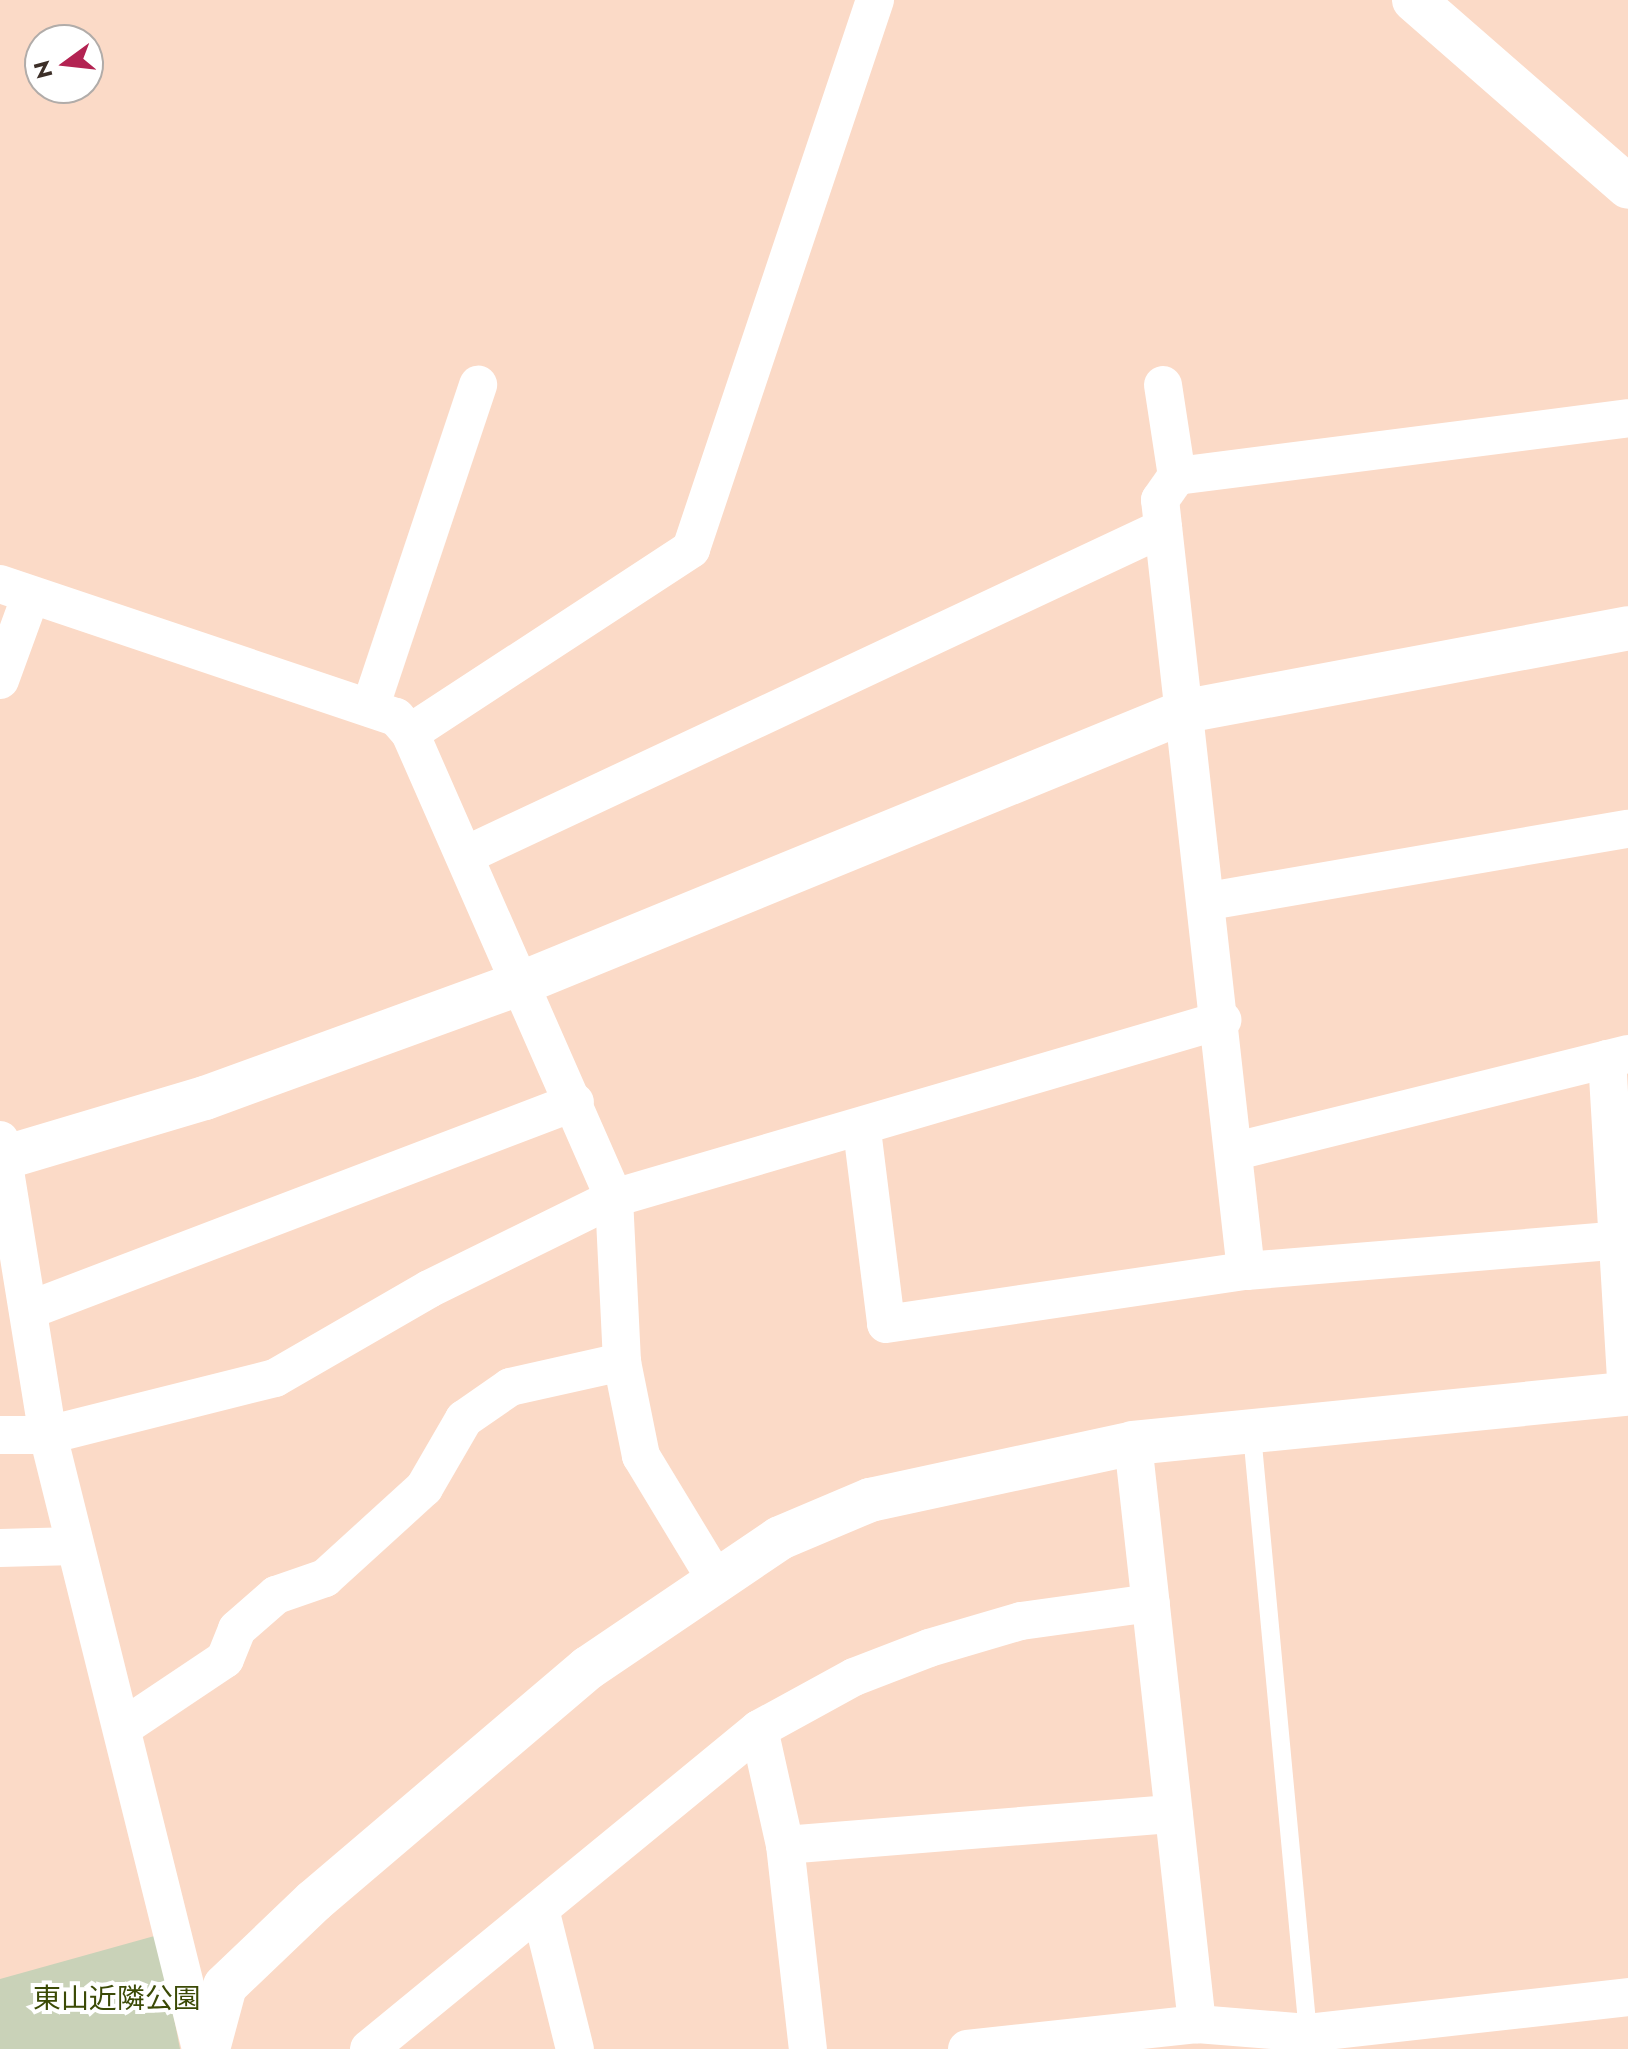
<!DOCTYPE html>
<html>
<head>
<meta charset="utf-8">
<style>
	body { margin:0 }
	#map { position:relative; width:1628px; height:2049px; overflow:hidden; background:#fbdac7; font-family:Jost,"Noto Sans JP",sans-serif }
	div>[style] { position:absolute }
	[style*='--x'] { left:calc(var(--x)*1px); top:calc(var(--y)*1px); width:calc(var(--w)*1px); rotate:calc(var(--a)*1deg) }
	.green>* { inset:0; background:#c9d2b8 }
	.service>* { height:18px; margin:-9px; padding:0 9px; transform-origin:9px; border-radius:9px; background:#fff }
	.minor>* { height:38px; margin:-19px; padding:0 19px; transform-origin:19px; border-radius:19px; background:#fff }
	.tertiary>* { height:44px; margin:-22px; padding:0 22px; transform-origin:22px; border-radius:22px; background:#fff }
	span { translate:-50% -50%; white-space:nowrap; text-align:center; line-height:1.15; -webkit-text-stroke:8px #fff; paint-order:stroke }
	.park-label { font-size:28px; color:#3b4a06 }
	.north { position:absolute; left:24px; top:24px; width:80px; height:80px; box-sizing:border-box; background:#fff; border:2px solid #b1aca9; border-radius:50%; rotate:255deg; font-size:22px; font-weight:700; line-height:32px; text-align:center; color:#3c2f28 }
	.north::after { content:''; display:block; margin:auto; width:28px; height:36px; background:#b32352; clip-path:polygon(50% 0,100% 100%,50% 72%,0 100%) }
</style>
</head>
<body>
<div id="map">
	<div class="green">
		<i style="clip-path:polygon(158px 1935px,180px 2049px,0 2049px,0 1979px)"></i>
	</div>
	<div class="service">
		<i style="--x:1252;--y:1434;--w:602;--a:84.66"></i>
	</div>
	<div class="minor">
		<i style="--x:1163;--y:385;--w:92;--a:81.3"></i>
		<i style="--x:0;--y:584;--w:418;--a:18.6"></i>
		<i style="--x:396;--y:717;--w:21;--a:49"></i>
		<i style="--x:410;--y:733;--w:508;--a:66.31"></i>
		<i style="--x:614;--y:1198;--w:164;--a:87.2"></i>
		<i style="--x:622;--y:1362;--w:96;--a:78.6"></i>
		<i style="--x:641;--y:1456;--w:143;--a:58.8"></i>
		<i style="--x:0;--y:680;--w:90;--a:-70"></i>
		<i style="--x:370;--y:708;--w:341;--a:-71.5"></i>
		<i style="--x:410;--y:733;--w:336;--a:-33.2"></i>
		<i style="--x:691;--y:549;--w:579;--a:-71.47"></i>
		<i style="--x:466;--y:855;--w:770;--a:-25.13"></i>
		<i style="--x:1209;--y:901;--w:425;--a:-9.8"></i>
		<i style="--x:1607;--y:1059;--w:336;--a:86.6"></i>
		<i style="--x:862;--y:1130;--w:195;--a:82.9"></i>
		<i style="--x:886;--y:1324;--w:364;--a:-8.4"></i>
		<i style="--x:1246;--y:1271;--w:375;--a:-4.7"></i>
		<i style="--x:0;--y:1140;--w:299;--a:80.8"></i>
		<i style="--x:48;--y:1435;--w:633;--a:76.01"></i>
		<i style="--x:1236;--y:1151;--w:404;--a:-13.9"></i>
		<i style="--x:1246;--y:1271;--w:776;--a:-96.36"></i>
		<i style="--x:1160;--y:500;--w:29;--a:-55"></i>
		<i style="--x:1177;--y:476;--w:455;--a:-7.3"></i>
		<i style="--x:32;--y:1309;--w:581;--a:-20.87"></i>
		<i style="--x:0;--y:1435;--w:48;--a:0"></i>
		<i style="--x:48;--y:1435;--w:234;--a:-14.1"></i>
		<i style="--x:275;--y:1378;--w:178;--a:-30"></i>
		<i style="--x:429;--y:1289;--w:206;--a:-26.2"></i>
		<i style="--x:614;--y:1198;--w:634;--a:-16.32"></i>
		<i style="--x:1133;--y:1443;--w:585;--a:83.71"></i>
		<i style="--x:0;--y:1548;--w:75;--a:-1.5"></i>
		<i style="--x:125;--y:1726;--w:120;--a:-33.8"></i>
		<i style="--x:225;--y:1659;--w:32;--a:-68"></i>
		<i style="--x:237;--y:1629;--w:52;--a:-41.1"></i>
		<i style="--x:276;--y:1595;--w:52;--a:-19.1"></i>
		<i style="--x:325;--y:1578;--w:134;--a:-42.3"></i>
		<i style="--x:424;--y:1488;--w:80;--a:-59.9"></i>
		<i style="--x:464;--y:1419;--w:56;--a:-34.8"></i>
		<i style="--x:510;--y:1387;--w:115;--a:-12.6"></i>
		<i style="--x:759;--y:1729;--w:119;--a:77.4"></i>
		<i style="--x:785;--y:1845;--w:205;--a:83.6"></i>
		<i style="--x:785;--y:1845;--w:390;--a:-4.6"></i>
		<i style="--x:540;--y:1909;--w:144;--a:76"></i>
		<i style="--x:369;--y:2049;--w:504;--a:-39.37"></i>
		<i style="--x:759;--y:1729;--w:108;--a:-28.7"></i>
		<i style="--x:854;--y:1677;--w:80;--a:-21.1"></i>
		<i style="--x:929;--y:1648;--w:96;--a:-16.4"></i>
		<i style="--x:1021;--y:1621;--w:131;--a:-7.9"></i>
		<i style="--x:967;--y:2049;--w:231;--a:-6.2"></i>
		<i style="--x:1197;--y:2024;--w:111;--a:4.6"></i>
		<i style="--x:1308;--y:2033;--w:322;--a:-6.4"></i>
	</div>
	<div class="tertiary">
		<i style="--x:1414;--y:0;--w:284;--a:41.1"></i>
		<i style="--x:0;--y:1159;--w:214;--a:-16.6"></i>
		<i style="--x:205;--y:1098;--w:339;--a:-20"></i>
		<i style="--x:524;--y:982;--w:715;--a:-22.26"></i>
		<i style="--x:1186;--y:711;--w:450;--a:-10.6"></i>
		<i style="--x:208;--y:2049;--w:65;--a:-74.9"></i>
		<i style="--x:225;--y:1986;--w:123;--a:-43.7"></i>
		<i style="--x:314;--y:1901;--w:360;--a:-40.4"></i>
		<i style="--x:588;--y:1668;--w:232;--a:-34.1"></i>
		<i style="--x:780;--y:1538;--w:98;--a:-22.9"></i>
		<i style="--x:870;--y:1500;--w:269;--a:-12.2"></i>
		<i style="--x:1133;--y:1443;--w:497;--a:-5.7"></i>
	</div>
	<div class="park-label">
		<span style="left:117px;top:1999px">東山近隣公園</span>
	</div>
	<div class="north">N</div>
</div>
</body>
</html>
